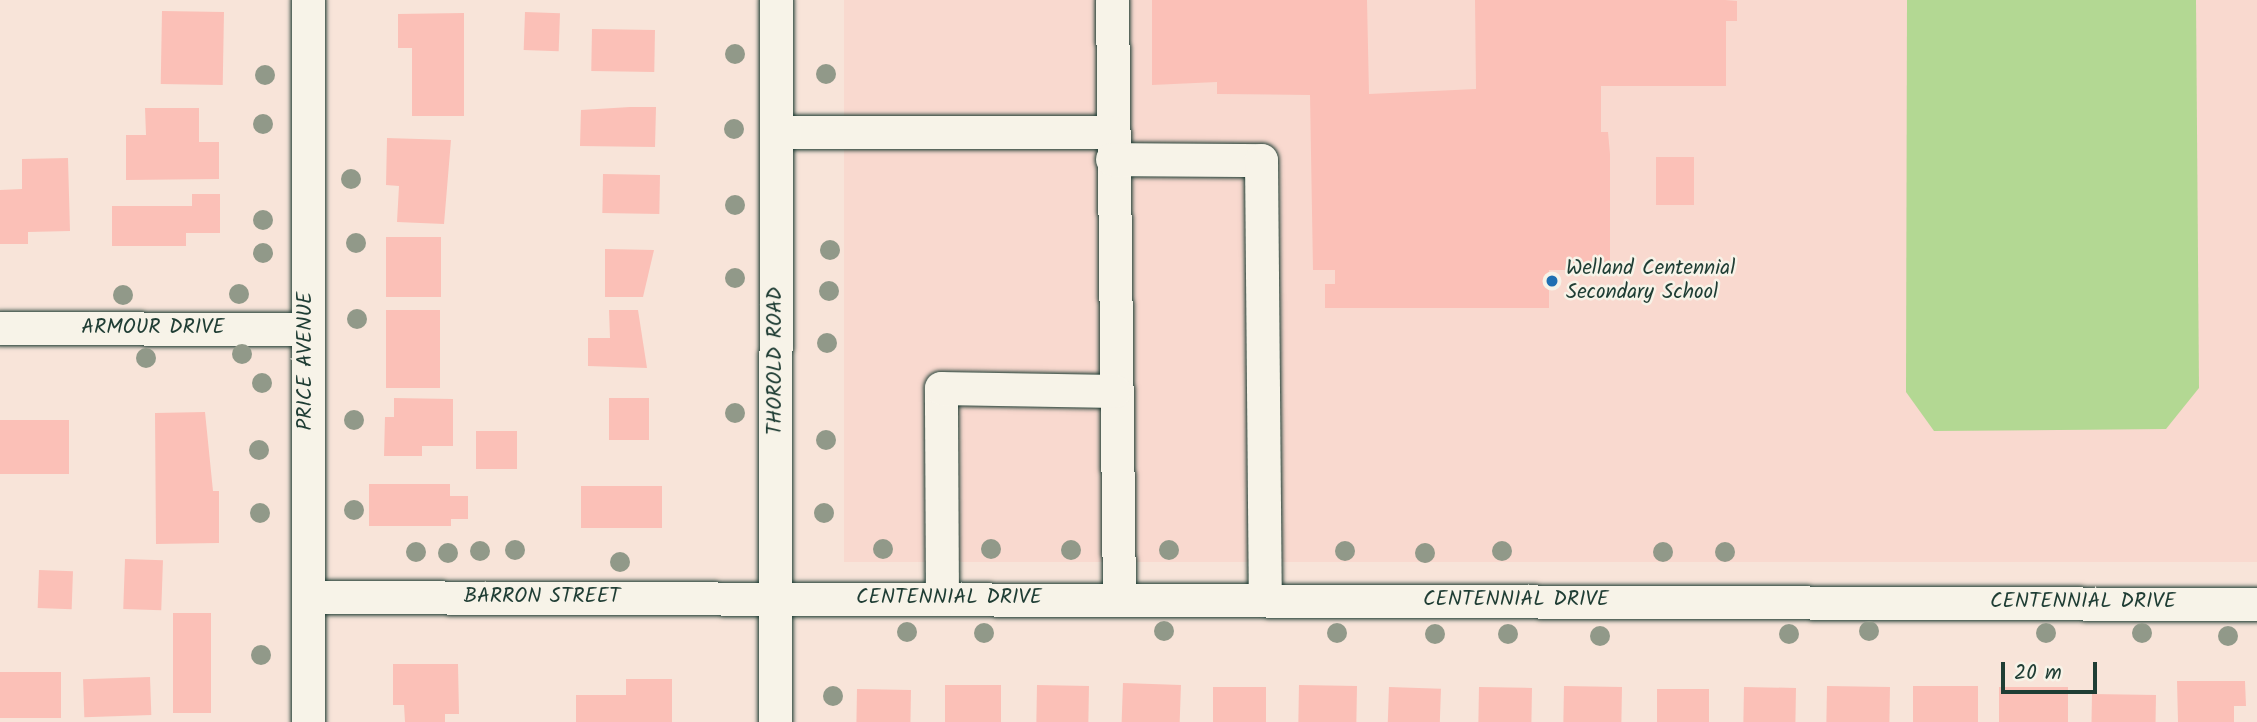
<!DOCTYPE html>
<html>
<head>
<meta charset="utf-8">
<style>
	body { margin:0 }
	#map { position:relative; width:2257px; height:722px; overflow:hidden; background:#f8e4d9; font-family:Kalam,sans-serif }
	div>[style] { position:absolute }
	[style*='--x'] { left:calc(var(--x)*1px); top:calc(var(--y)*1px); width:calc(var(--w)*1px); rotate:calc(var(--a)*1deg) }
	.built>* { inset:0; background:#f9d9cf; transform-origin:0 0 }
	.green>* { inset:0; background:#b3d893 }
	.building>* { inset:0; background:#fbc0b7; transform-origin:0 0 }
	.roads { filter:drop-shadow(0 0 2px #1f3d34) drop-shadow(0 0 2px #1f3d34) }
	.minor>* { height:33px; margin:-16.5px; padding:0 16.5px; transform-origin:16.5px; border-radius:16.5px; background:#f7f3e8 }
	.trees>* { width:20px; height:20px; margin:-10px; border-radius:50%; background:#919989 }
	.dots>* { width:19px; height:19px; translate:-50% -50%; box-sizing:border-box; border:4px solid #f7f3e8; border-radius:50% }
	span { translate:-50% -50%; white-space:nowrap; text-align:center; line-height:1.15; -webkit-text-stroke:5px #f7f3e8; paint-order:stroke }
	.poi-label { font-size:21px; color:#1f3d34 }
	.left { translate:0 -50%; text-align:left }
	.street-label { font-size:21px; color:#1f3d34 }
	.scale { position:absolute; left:2001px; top:662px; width:96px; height:32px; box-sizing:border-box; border:4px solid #1f3d34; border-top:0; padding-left:9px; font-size:21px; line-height:24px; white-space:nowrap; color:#1f3d34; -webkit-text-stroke:5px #f7f3e8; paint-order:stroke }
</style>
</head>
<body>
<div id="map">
	<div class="built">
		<i style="left:844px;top:0;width:1413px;height:562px"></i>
	</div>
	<div class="green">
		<i style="clip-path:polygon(1907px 0,2196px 0,2199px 388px,2166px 429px,1934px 431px,1906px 392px)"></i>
	</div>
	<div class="building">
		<i style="clip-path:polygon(1152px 0,1367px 0,1369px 94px,1476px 89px,1475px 0,1725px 0,1737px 1px,1737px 21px,1726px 21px,1726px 86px,1601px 86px,1601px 132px,1608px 132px,1610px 154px,1610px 270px,1549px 270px,1549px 308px,1325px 308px,1325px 284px,1335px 284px,1335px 270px,1313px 270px,1310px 95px,1217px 94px,1217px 82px,1152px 85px)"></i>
		<i style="left:162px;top:11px;width:62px;height:73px;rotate:1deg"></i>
		<i style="left:525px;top:12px;width:35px;height:38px;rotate:2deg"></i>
		<i style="clip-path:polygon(464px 13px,464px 116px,412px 116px,412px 48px,398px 48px,398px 14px)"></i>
		<i style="left:592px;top:29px;width:63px;height:42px;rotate:1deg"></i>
		<i style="clip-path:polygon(630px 107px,656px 107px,655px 147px,580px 146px,581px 110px)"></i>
		<i style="clip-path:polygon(145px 108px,199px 108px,199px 142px,219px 142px,219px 179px,126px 180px,126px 135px,146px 135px)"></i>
		<i style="clip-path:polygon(387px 138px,451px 140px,444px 224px,397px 222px,399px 186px,386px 185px)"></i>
		<i style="left:1656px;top:157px;width:38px;height:48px"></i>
		<i style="clip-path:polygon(68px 158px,70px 231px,28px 232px,28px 244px,0 244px,0 190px,22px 189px,22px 159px)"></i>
		<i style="left:603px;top:174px;width:57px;height:39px;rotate:1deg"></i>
		<i style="clip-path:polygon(192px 194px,220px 194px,220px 233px,186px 233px,186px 246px,112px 246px,112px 206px,192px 206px)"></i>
		<i style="left:386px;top:237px;width:55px;height:60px"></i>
		<i style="clip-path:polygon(605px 249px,654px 250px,643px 297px,605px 297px)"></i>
		<i style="left:386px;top:310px;width:54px;height:78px"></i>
		<i style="clip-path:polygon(609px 310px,638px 310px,647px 368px,588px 366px,588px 338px,610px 338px)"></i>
		<i style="clip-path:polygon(394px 398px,453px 399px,453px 446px,422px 446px,422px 456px,384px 456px,385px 417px,394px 417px)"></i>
		<i style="left:609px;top:398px;width:40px;height:42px"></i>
		<i style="clip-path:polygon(205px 412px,213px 491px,219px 491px,219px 543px,156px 544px,155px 413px)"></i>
		<i style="left:0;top:420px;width:69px;height:54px"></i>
		<i style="left:517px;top:431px;width:38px;height:41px;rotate:90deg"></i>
		<i style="clip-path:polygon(369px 484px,450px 484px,450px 496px,468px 496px,468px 519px,451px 519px,451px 526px,369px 526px)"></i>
		<i style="left:662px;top:486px;width:42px;height:81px;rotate:90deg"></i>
		<i style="left:125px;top:559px;width:38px;height:50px;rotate:2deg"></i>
		<i style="left:39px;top:570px;width:34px;height:38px;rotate:2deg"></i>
		<i style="left:173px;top:613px;width:38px;height:100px"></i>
		<i style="clip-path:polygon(393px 664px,458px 664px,459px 714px,445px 714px,445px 722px,405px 722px,404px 705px,393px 705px)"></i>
		<i style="left:0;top:672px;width:61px;height:46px"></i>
		<i style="left:150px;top:677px;width:38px;height:67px;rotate:88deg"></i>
		<i style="clip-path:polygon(626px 679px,672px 679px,672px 722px,576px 722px,576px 695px,626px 695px)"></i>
		<i style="clip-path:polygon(2177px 681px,2245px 681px,2246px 706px,2234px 706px,2234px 722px,2178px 722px)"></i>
		<i style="left:1123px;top:683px;width:58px;height:39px;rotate:2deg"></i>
		<i style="left:945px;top:685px;width:56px;height:37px"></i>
		<i style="left:1037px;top:685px;width:52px;height:37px;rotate:1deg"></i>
		<i style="left:1299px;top:685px;width:58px;height:37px;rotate:1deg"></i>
		<i style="left:1564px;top:686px;width:58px;height:36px;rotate:1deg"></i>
		<i style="left:1827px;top:686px;width:63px;height:36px;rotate:1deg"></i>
		<i style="left:1913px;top:686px;width:65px;height:36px"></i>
		<i style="left:1213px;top:687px;width:53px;height:35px"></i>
		<i style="left:1389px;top:687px;width:52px;height:35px;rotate:2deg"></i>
		<i style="left:1479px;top:687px;width:53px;height:35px;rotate:1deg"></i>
		<i style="left:1744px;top:687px;width:52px;height:35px;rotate:1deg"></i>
		<i style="left:1999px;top:687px;width:69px;height:35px"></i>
		<i style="left:857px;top:689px;width:54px;height:33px;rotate:1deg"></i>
		<i style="left:1657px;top:689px;width:52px;height:33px"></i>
		<i style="left:2092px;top:694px;width:64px;height:28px;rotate:1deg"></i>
	</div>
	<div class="roads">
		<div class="minor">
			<i style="--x:1112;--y:0;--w:597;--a:89.33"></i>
			<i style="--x:776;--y:132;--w:335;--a:0"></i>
			<i style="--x:1112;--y:159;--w:149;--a:0.4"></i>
			<i style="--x:1261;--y:160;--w:440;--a:89.5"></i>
			<i style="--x:0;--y:328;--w:306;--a:0.2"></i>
			<i style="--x:308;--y:597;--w:1949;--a:0.21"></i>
			<i style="--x:942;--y:599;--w:211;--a:-90.3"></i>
			<i style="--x:941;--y:388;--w:173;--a:1"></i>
			<i style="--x:308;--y:722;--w:722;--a:-90"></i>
			<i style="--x:775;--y:722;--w:722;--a:-89.92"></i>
		</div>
	</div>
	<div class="trees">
		<i style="left:735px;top:54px"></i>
		<i style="left:826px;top:74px"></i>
		<i style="left:265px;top:75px"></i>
		<i style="left:263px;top:124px"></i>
		<i style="left:734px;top:129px"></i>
		<i style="left:351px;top:179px"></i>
		<i style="left:735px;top:205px"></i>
		<i style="left:263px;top:220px"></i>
		<i style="left:356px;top:243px"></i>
		<i style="left:830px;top:250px"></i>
		<i style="left:263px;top:253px"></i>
		<i style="left:735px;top:278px"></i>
		<i style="left:829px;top:291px"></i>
		<i style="left:239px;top:294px"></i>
		<i style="left:123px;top:295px"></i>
		<i style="left:357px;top:319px"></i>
		<i style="left:827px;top:343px"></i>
		<i style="left:242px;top:354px"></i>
		<i style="left:146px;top:358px"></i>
		<i style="left:262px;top:383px"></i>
		<i style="left:735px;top:413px"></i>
		<i style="left:354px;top:420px"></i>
		<i style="left:826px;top:440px"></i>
		<i style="left:259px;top:450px"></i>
		<i style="left:354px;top:510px"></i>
		<i style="left:260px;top:513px"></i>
		<i style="left:824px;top:513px"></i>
		<i style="left:883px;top:549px"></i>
		<i style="left:991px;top:549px"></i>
		<i style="left:515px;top:550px"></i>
		<i style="left:1071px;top:550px"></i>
		<i style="left:1169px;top:550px"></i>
		<i style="left:480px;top:551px"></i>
		<i style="left:1345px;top:551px"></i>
		<i style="left:1502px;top:551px"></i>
		<i style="left:416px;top:552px"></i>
		<i style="left:1663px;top:552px"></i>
		<i style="left:1725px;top:552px"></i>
		<i style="left:448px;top:553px"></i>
		<i style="left:1425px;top:553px"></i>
		<i style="left:620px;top:562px"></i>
		<i style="left:1164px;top:631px"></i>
		<i style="left:1869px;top:631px"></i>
		<i style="left:907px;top:632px"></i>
		<i style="left:984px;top:633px"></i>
		<i style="left:1337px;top:633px"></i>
		<i style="left:2046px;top:633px"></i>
		<i style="left:2142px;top:633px"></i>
		<i style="left:1435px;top:634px"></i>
		<i style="left:1508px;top:634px"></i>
		<i style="left:1789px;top:634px"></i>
		<i style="left:1600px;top:636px"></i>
		<i style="left:2228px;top:636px"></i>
		<i style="left:261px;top:655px"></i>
		<i style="left:833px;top:696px"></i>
	</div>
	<div class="dots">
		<i style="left:1552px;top:281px;background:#1f6fb2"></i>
	</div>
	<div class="poi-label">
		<span class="left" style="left:1566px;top:281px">Welland Centennial<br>Secondary School</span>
	</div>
	<div class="street-label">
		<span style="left:153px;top:328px">ARMOUR DRIVE</span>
		<span style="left:306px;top:361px;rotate:-90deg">PRICE AVENUE</span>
		<span style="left:776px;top:361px;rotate:-90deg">THOROLD ROAD</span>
		<span style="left:542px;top:597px">BARRON STREET</span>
		<span style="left:949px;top:598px">CENTENNIAL DRIVE</span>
		<span style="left:1516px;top:600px">CENTENNIAL DRIVE</span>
		<span style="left:2083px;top:602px">CENTENNIAL DRIVE</span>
	</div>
	<div class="scale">20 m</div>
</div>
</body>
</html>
